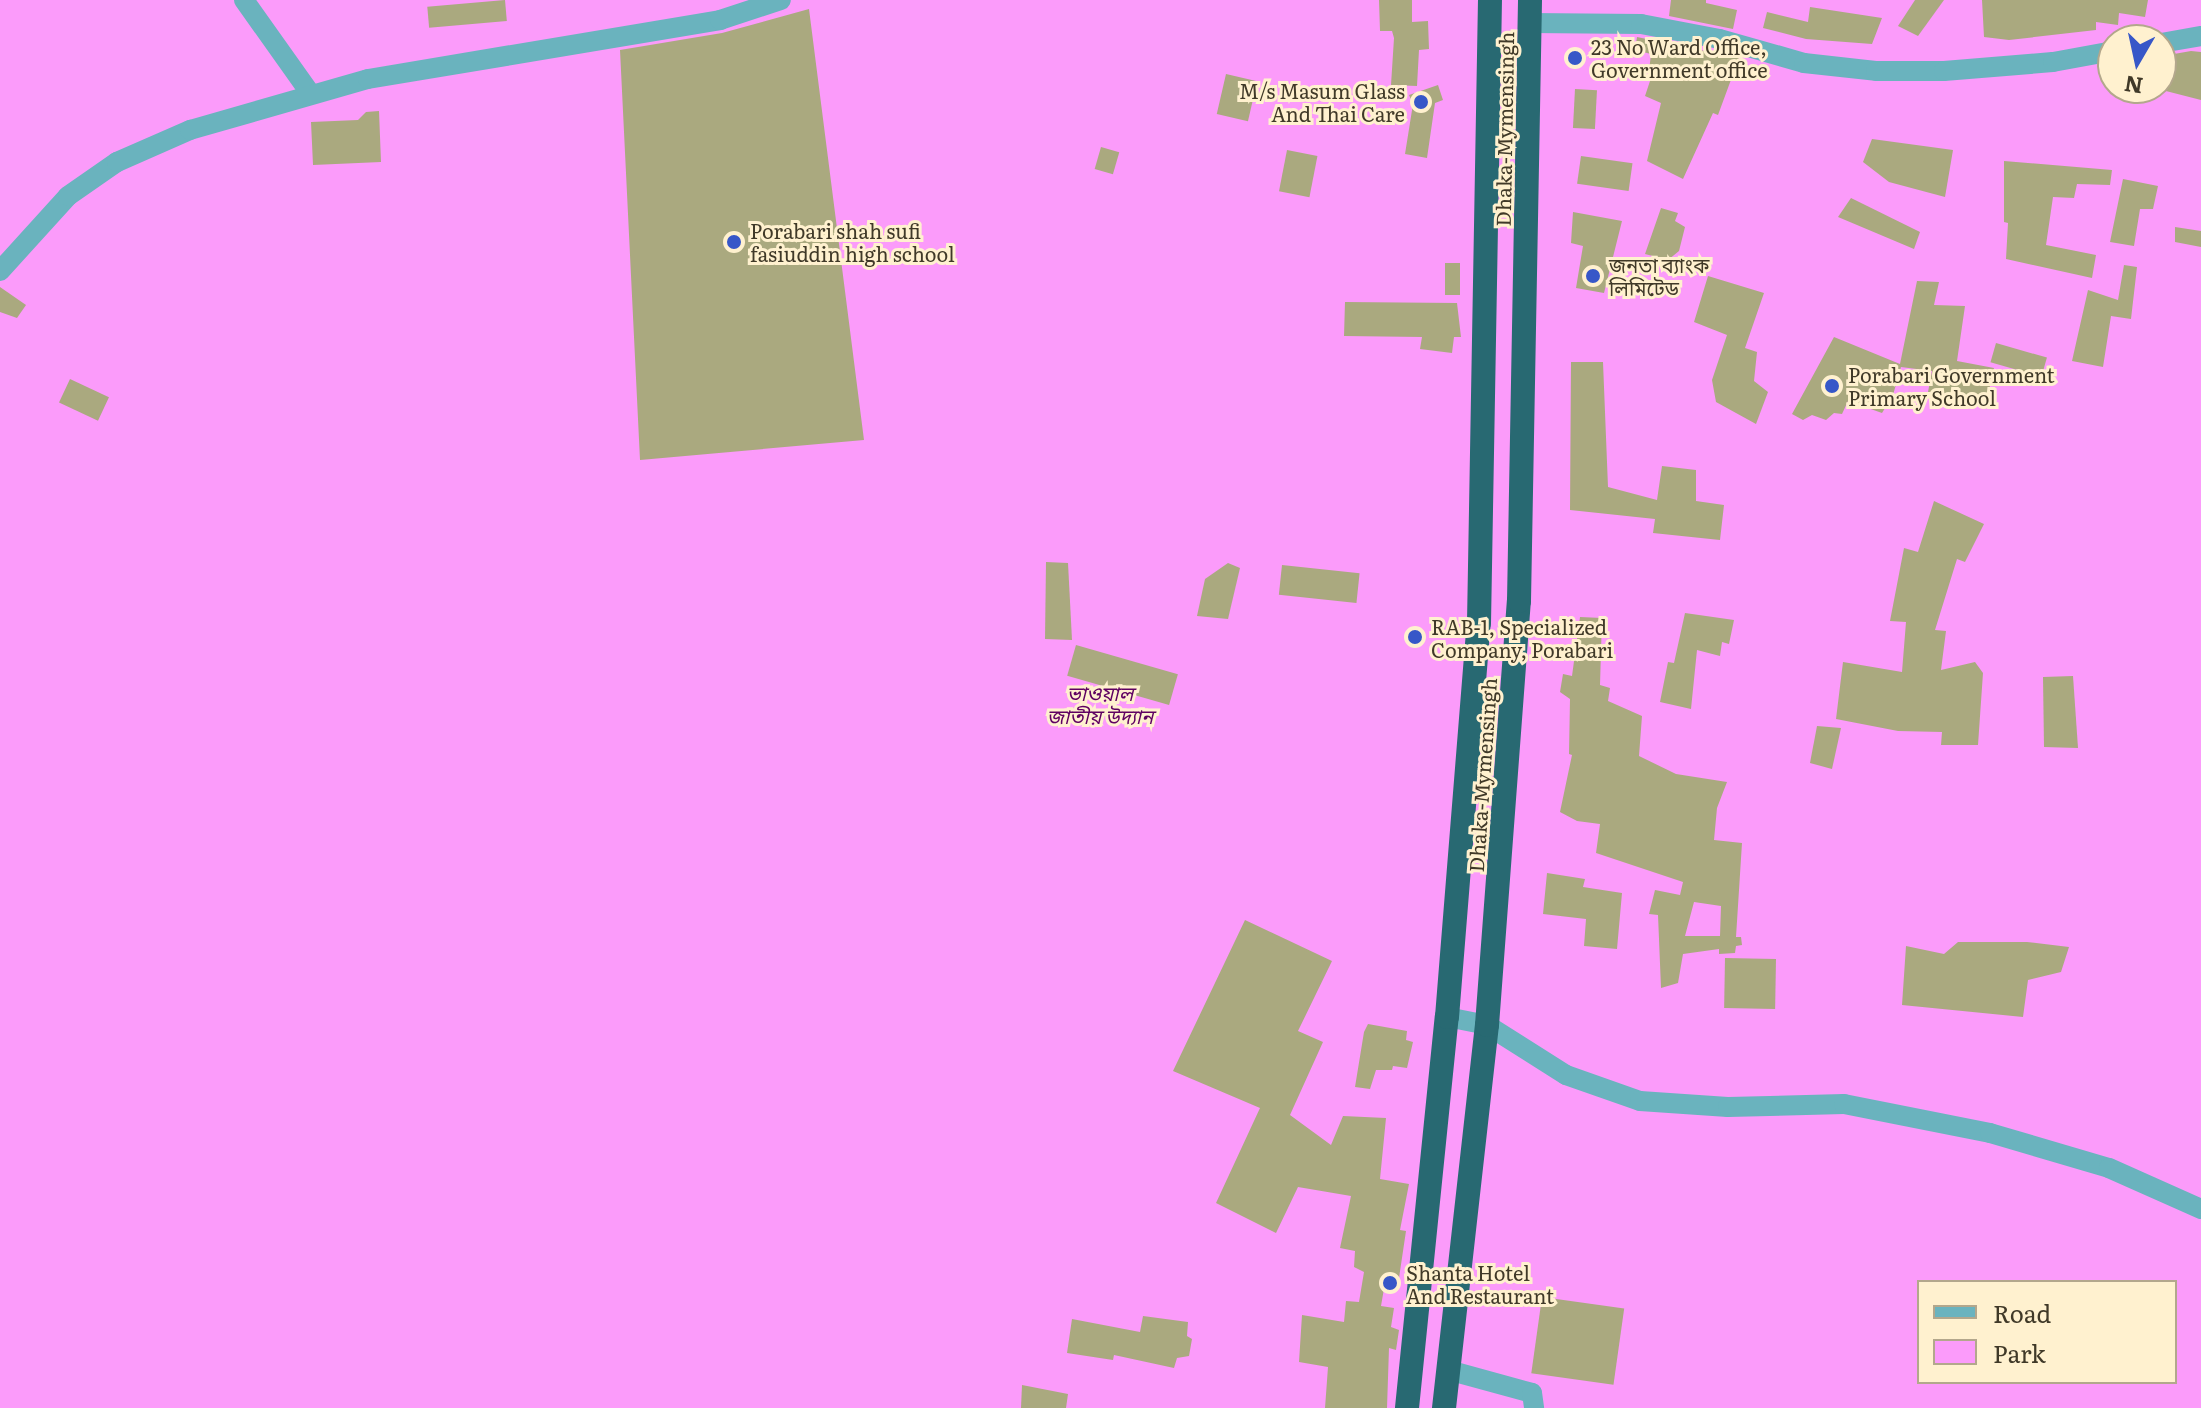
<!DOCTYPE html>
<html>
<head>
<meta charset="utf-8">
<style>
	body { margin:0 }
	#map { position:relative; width:2201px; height:1408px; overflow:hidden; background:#f5e3b9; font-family:Literata,"Noto Sans Bengali",serif }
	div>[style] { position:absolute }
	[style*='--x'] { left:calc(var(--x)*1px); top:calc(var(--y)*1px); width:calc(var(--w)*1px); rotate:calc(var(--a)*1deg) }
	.green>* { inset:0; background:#fb9bfa }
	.building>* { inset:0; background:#aaa97f; transform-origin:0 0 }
	.minor>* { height:20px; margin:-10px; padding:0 10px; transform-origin:10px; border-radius:10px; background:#6ab3be }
	.highway>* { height:24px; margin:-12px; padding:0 12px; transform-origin:12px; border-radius:12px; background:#286972 }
	.dots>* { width:22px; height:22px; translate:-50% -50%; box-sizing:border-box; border:4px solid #fff1cf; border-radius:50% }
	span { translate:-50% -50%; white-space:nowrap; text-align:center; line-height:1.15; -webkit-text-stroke:6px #fff1cf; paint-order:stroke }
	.poi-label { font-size:20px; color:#403928 }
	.left { translate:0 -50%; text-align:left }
	.right { translate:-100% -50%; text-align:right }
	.street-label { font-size:20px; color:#403928 }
	.park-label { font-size:20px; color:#5f0161; font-style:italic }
	.legend { position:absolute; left:1917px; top:1280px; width:260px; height:104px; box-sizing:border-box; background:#fff1cf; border:2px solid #b3a78c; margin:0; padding:10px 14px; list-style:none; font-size:24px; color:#403928 }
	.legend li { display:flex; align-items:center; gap:16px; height:40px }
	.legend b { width:40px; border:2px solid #b3a78c }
	.north { position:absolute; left:2097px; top:24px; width:80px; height:80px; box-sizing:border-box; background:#fff1cf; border:2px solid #b3a78c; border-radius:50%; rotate:189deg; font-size:22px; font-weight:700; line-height:32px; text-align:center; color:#403928 }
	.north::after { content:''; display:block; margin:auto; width:28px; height:36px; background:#3757c8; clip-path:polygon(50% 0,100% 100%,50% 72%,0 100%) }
</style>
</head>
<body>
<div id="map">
	<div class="green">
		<i style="clip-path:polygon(evenodd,0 0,2201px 0,2201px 1408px,0 1408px,0 0,2113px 40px,2161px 40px,2161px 88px,2113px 88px,2113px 40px,0 0,1919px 1282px,2175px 1282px,2175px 1382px,1919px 1382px,1919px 1282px)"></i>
	</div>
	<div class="building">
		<i style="left:505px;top:0;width:21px;height:78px;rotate:85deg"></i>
		<i style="clip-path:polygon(1379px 0,1412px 0,1412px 22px,1428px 21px,1429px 49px,1419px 50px,1417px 86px,1391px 85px,1394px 38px,1392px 31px,1380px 31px)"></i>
		<i style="clip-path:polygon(1671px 0,1706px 0,1706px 3px,1737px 10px,1733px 29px,1669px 16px)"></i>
		<i style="clip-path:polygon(1915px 0,1944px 0,1918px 36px,1898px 26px)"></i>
		<i style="clip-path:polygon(1982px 0,2148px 0,2145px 17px,2119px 13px,2118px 25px,2096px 22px,2096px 30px,2009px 40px,1984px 37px)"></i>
		<i style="clip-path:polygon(1810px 7px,1882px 18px,1872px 44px,1806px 39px,1763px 28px,1767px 12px,1808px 22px)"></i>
		<i style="clip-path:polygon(809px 9px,864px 440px,640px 460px,620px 50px,722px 33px)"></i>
		<i style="clip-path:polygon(1637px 37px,1739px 58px,1718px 115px,1713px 113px,1683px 179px,1647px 161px,1661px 103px,1645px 96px,1653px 72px,1649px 71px,1651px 54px,1635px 50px)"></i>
		<i style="clip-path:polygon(2191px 51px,2201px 52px,2201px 100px,2162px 90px,2174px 54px)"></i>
		<i style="left:1226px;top:74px;width:32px;height:41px;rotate:13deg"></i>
		<i style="clip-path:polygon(1438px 85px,1443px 100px,1435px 103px,1427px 158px,1405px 154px,1413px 104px,1409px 95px)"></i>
		<i style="left:1575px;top:89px;width:22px;height:39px;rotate:3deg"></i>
		<i style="clip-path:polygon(379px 111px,381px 162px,313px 165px,311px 122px,358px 120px,366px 112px)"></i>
		<i style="clip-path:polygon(1872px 139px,1953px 150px,1945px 197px,1889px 182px,1863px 162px)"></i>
		<i style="left:1101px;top:147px;width:19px;height:23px;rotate:16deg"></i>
		<i style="left:1287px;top:150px;width:31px;height:42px;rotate:11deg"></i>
		<i style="left:1581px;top:156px;width:52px;height:28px;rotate:8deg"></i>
		<i style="clip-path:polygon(2004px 161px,2112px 170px,2110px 185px,2077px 184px,2074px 198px,2053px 197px,2046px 245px,2096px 255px,2092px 278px,2006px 259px,2008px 223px,2004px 222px)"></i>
		<i style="clip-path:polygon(2123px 179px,2158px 186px,2153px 209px,2140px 209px,2134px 246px,2110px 242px)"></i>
		<i style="clip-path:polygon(1851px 198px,1920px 232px,1914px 249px,1838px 217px)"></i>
		<i style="clip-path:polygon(1661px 208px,1678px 213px,1675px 221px,1685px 227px,1679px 251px,1668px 260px,1645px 254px)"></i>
		<i style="clip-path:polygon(1573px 212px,1622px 221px,1604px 293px,1576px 288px,1583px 246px,1571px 243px)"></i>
		<i style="clip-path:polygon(2175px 227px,2201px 231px,2201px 247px,2175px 242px)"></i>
		<i style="left:1445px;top:263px;width:15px;height:32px"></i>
		<i style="clip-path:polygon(2124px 265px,2137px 267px,2131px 319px,2111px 316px,2103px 367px,2072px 361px,2088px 290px,2118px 300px)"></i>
		<i style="clip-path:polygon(1708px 276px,1764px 293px,1745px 348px,1757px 352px,1754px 381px,1768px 392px,1756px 424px,1716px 402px,1712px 380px,1727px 335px,1694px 322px)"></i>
		<i style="clip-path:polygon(1917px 281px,1939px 282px,1934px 305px,1965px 306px,1957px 361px,1994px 368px,1985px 408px,1960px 401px,1961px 395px,1928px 392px,1932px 371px,1901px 367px,1893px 395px,1882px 413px,1848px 401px,1842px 414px,1834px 413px,1826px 420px,1812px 415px,1803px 420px,1792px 414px,1834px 337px,1900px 364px)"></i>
		<i style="clip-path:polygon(0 287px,26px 305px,17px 318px,0 312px)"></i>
		<i style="clip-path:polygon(1345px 302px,1457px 303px,1461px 337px,1454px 337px,1452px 353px,1420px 349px,1422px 337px,1344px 336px)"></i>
		<i style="left:1996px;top:343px;width:53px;height:20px;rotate:16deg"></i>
		<i style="clip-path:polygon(1571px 362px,1603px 362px,1608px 487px,1657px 500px,1662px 466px,1696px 470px,1696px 501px,1724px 505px,1720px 540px,1653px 533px,1655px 519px,1570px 510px)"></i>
		<i style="left:70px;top:379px;width:43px;height:26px;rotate:25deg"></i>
		<i style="clip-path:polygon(1934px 501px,1984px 524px,1965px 562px,1957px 559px,1935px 630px,1946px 631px,1941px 670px,1975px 662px,1983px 673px,1978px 745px,1941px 745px,1942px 732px,1898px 731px,1836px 719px,1843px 662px,1902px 672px,1906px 622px,1890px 621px,1904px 548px,1918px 552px)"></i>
		<i style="clip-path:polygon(1046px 562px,1068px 563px,1072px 640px,1045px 639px)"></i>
		<i style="clip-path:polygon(1228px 563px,1240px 568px,1228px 619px,1197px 616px,1205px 579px)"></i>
		<i style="left:1282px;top:565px;width:78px;height:30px;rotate:6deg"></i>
		<i style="clip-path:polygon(1685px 613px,1734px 620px,1729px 644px,1722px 642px,1720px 656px,1697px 650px,1691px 709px,1660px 702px,1668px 662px,1674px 663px)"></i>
		<i style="clip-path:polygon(evenodd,1580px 617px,1602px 618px,1600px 685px,1610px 688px,1608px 701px,1642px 716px,1639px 756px,1676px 774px,1727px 782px,1717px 808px,1714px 840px,1742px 843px,1736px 937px,1741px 937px,1742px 945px,1736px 946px,1735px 953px,1719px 954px,1719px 949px,1683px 954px,1678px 983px,1661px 988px,1658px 915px,1649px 914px,1655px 890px,1680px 895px,1683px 882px,1596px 853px,1600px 824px,1577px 821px,1560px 812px,1572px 755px,1569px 754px,1570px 699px,1560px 692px,1563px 674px,1572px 676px,1580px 617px,1694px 902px,1721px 906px,1720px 936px,1685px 936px,1694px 902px)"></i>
		<i style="left:1076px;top:645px;width:106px;height:32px;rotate:16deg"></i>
		<i style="clip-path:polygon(2073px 676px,2078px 748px,2044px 747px,2043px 677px)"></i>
		<i style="clip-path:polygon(1817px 726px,1841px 728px,1832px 769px,1810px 763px)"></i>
		<i style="clip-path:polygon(1547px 873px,1585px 879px,1583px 887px,1622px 893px,1617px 949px,1584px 946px,1586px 919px,1543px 914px)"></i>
		<i style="clip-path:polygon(1245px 920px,1332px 961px,1298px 1031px,1323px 1042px,1290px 1115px,1331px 1145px,1343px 1116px,1386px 1118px,1380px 1179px,1409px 1184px,1400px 1230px,1406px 1231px,1399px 1278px,1386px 1277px,1381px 1306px,1394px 1308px,1391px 1327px,1399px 1330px,1396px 1350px,1389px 1348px,1387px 1408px,1325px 1408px,1328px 1367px,1299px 1362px,1302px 1315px,1344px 1322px,1346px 1301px,1359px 1302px,1364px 1272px,1354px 1267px,1355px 1251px,1340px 1248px,1351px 1196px,1298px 1187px,1276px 1233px,1216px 1203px,1260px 1108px,1173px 1071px)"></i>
		<i style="clip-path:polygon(1958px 942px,2027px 942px,2069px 947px,2061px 972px,2028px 980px,2023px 1017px,1902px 1005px,1906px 946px,1944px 954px)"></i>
		<i style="left:1725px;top:958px;width:51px;height:50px;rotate:1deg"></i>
		<i style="clip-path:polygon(1368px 1024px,1407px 1031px,1406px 1040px,1413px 1042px,1407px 1068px,1393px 1066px,1392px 1070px,1376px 1070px,1370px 1089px,1355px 1087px,1364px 1032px)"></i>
		<i style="left:1542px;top:1297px;width:83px;height:77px;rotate:8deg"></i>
		<i style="clip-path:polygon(1143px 1316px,1188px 1322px,1187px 1336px,1192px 1339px,1189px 1356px,1177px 1358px,1174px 1368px,1114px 1355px,1113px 1360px,1067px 1353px,1072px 1319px,1140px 1332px)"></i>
		<i style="clip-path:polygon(1022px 1385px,1068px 1394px,1066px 1408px,1021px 1408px)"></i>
	</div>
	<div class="minor">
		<i style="--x:244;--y:0;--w:114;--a:54.6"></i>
		<i style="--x:1530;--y:23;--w:111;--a:0.5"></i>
		<i style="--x:1641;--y:24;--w:80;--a:10.8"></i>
		<i style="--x:1720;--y:39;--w:87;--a:15.9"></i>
		<i style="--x:1804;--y:63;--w:72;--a:6.3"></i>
		<i style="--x:1876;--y:71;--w:68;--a:0"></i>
		<i style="--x:1944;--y:71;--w:109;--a:-4.7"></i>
		<i style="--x:2053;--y:62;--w:61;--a:-10.4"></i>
		<i style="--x:2161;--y:43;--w:41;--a:-9.9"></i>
		<i style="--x:0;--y:271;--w:101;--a:-47.8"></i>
		<i style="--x:68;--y:196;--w:60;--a:-34.8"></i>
		<i style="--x:117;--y:162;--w:80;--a:-23.7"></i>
		<i style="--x:190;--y:130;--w:185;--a:-16"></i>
		<i style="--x:368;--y:79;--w:357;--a:-9.5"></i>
		<i style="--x:720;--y:20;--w:64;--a:-18.2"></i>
		<i style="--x:1447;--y:1017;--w:41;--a:11.3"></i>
		<i style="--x:1487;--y:1025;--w:93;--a:32.3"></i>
		<i style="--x:1566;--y:1075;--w:78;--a:19.4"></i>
		<i style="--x:1640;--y:1101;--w:88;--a:3.9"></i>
		<i style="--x:1728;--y:1107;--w:116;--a:-1.5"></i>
		<i style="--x:1844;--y:1104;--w:149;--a:11.2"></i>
		<i style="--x:1990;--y:1133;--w:124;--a:16.4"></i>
		<i style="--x:2109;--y:1168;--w:101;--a:24"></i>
		<i style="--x:1448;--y:1370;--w:87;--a:15.3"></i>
		<i style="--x:1532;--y:1393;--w:15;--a:82"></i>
	</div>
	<div class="highway">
		<i style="--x:1407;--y:1408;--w:393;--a:-84.2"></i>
		<i style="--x:1447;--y:1017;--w:395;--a:-85.4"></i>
		<i style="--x:1479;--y:623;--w:623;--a:-88.99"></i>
		<i style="--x:1444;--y:1408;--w:385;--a:-83.6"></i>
		<i style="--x:1487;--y:1025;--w:425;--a:-85.7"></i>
		<i style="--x:1519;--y:601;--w:601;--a:-88.95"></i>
	</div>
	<div class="dots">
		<i style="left:1575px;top:58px;background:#3757c8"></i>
		<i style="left:1421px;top:102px;background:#3757c8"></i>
		<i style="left:734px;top:242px;background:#3757c8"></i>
		<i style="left:1593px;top:276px;background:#3757c8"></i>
		<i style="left:1832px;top:386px;background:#3757c8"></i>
		<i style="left:1415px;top:637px;background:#3757c8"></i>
		<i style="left:1390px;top:1283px;background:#3757c8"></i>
	</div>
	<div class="poi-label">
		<span class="left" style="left:1591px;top:58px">23 No Ward Office,<br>Government office</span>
		<span class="right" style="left:1405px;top:102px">M/s Masum Glass<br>And Thai Care</span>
		<span class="left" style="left:750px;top:242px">Porabari shah sufi<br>fasiuddin high school</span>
		<span class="left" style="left:1609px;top:276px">জনতা ব্যাংক<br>লিমিটেড</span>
		<span class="left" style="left:1848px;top:386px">Porabari Government<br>Primary School</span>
		<span class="left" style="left:1431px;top:638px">RAB-1, Specialized<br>Company, Porabari</span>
		<span class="left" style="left:1406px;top:1284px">Shanta Hotel<br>And Restaurant</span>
	</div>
	<div class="street-label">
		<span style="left:1504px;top:129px;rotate:-89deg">Dhaka-Mymensingh</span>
		<span style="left:1482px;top:775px;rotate:-86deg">Dhaka-Mymensingh</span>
	</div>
	<div class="park-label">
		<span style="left:1100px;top:704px">ভাওয়াল<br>জাতীয় উদ্যান</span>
	</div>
	<ul class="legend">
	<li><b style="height:10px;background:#6ab3be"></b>Road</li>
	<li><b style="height:22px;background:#fb9bfa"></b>Park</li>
	</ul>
	<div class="north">N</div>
</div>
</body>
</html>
